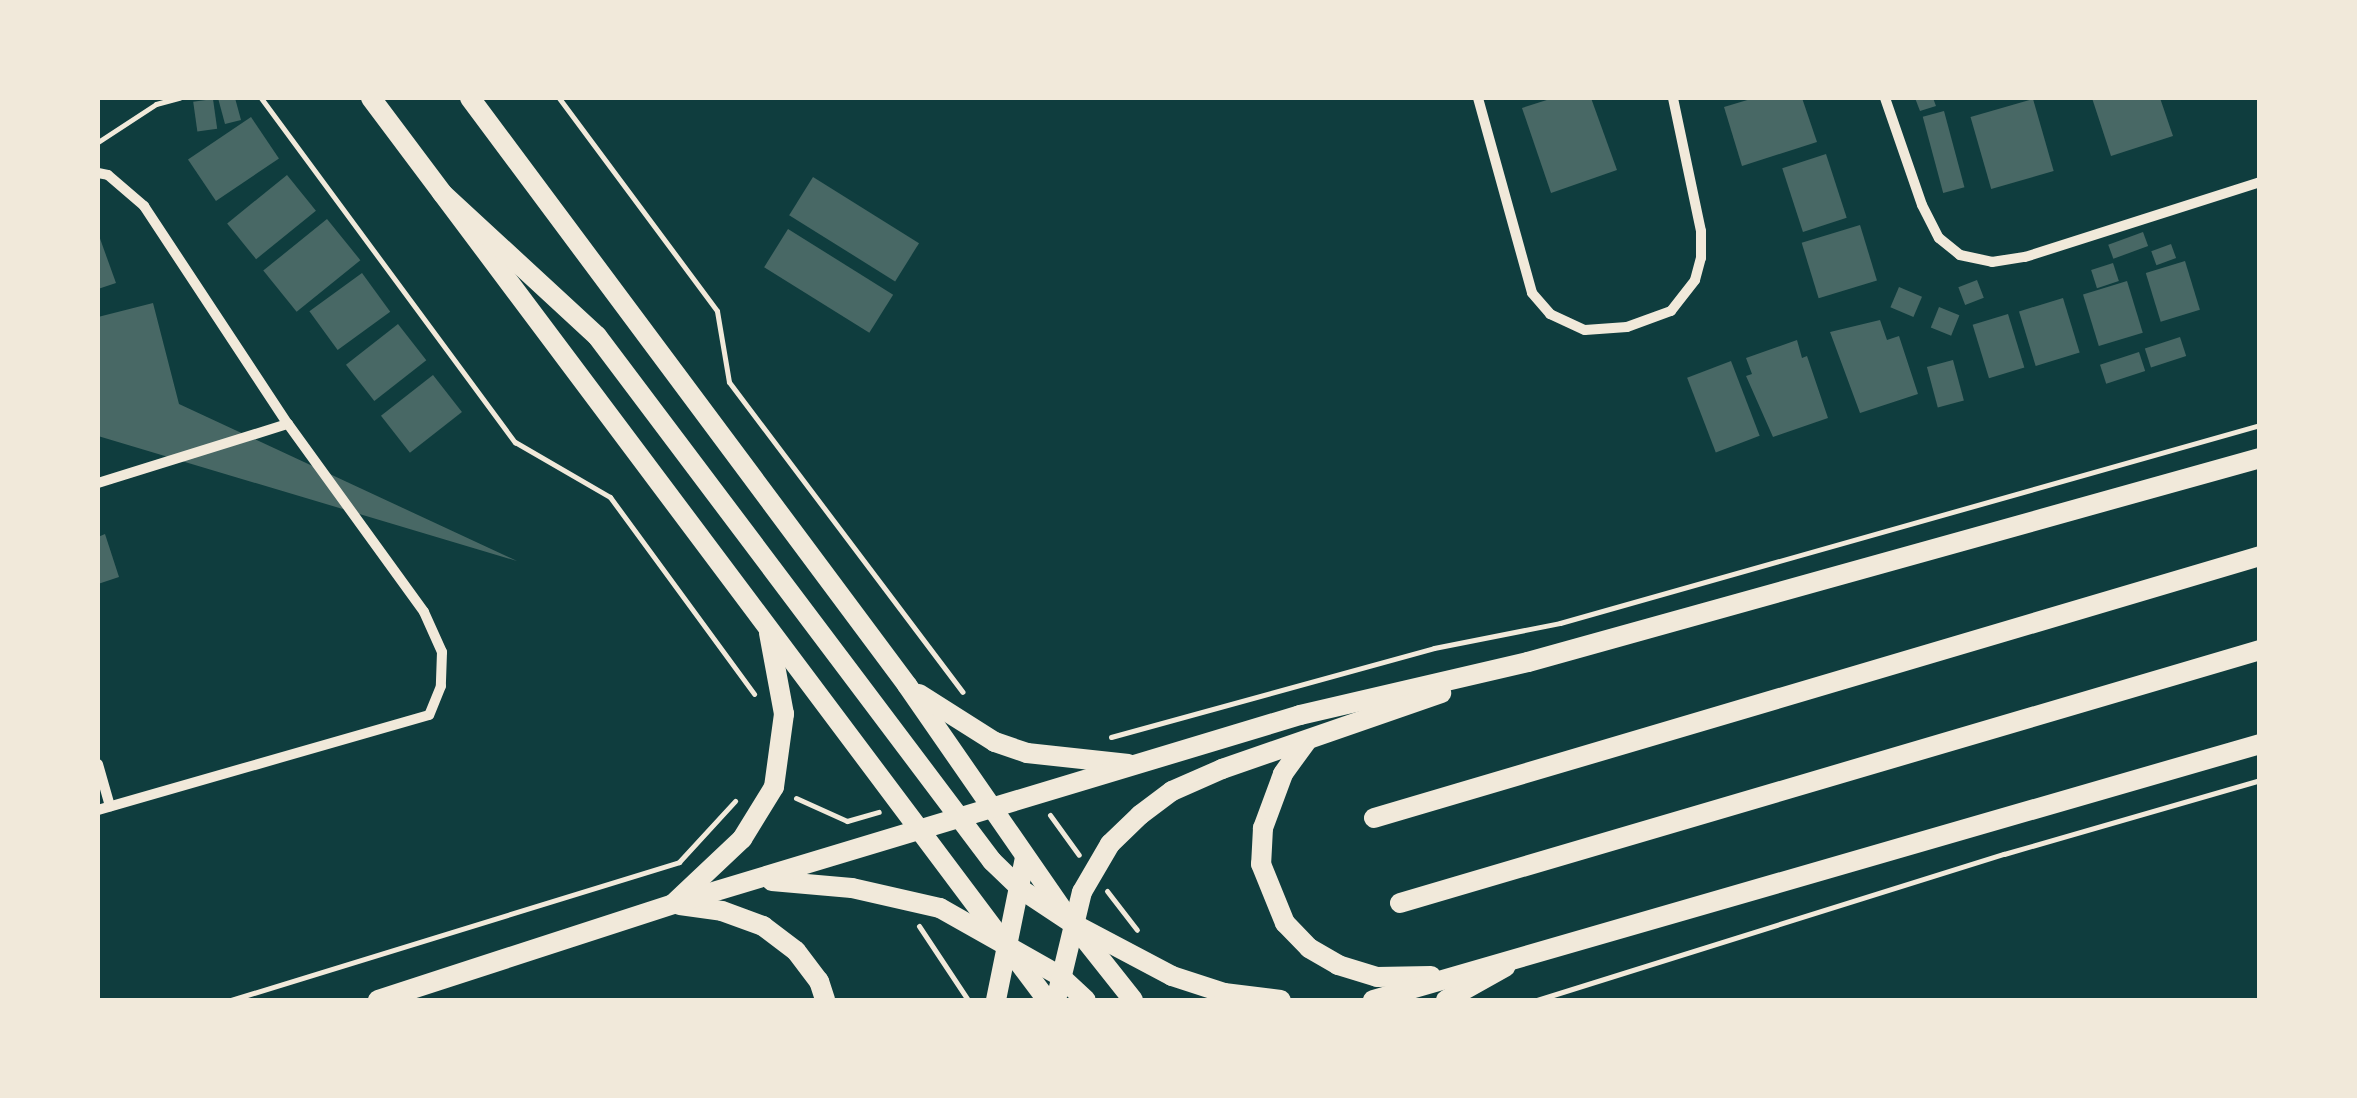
<!DOCTYPE html>
<html>
<head>
<meta charset="utf-8">
<style>
	body { margin:0 }
	#map { position:relative; width:2357px; height:1098px; overflow:hidden; background:#0f3d3e; font-family:"PT Sans",sans-serif }
	div>[style] { position:absolute }
	[style*='--x'] { left:calc(var(--x)*1px); top:calc(var(--y)*1px); width:calc(var(--w)*1px); rotate:calc(var(--a)*1deg) }
	.building>* { inset:0; background:#486865; transform-origin:0 0 }
	.path>* { height:5px; margin:-2.5px; padding:0 2.5px; transform-origin:2.5px; border-radius:2.5px; background:#f1e9da }
	.minor>* { height:10px; margin:-5px; padding:0 5px; transform-origin:5px; border-radius:5px; background:#f1e9da }
	.primary>* { height:20px; margin:-10px; padding:0 10px; transform-origin:10px; border-radius:10px; background:#f1e9da }
	.trunk>* { height:20px; margin:-10px; padding:0 10px; transform-origin:10px; border-radius:10px; background:#f1e9da }
	span { translate:-50% -50%; white-space:nowrap; text-align:center; line-height:1.15; -webkit-text-stroke:8px #f1e9da; paint-order:stroke }
	.frame { position:absolute; inset:0; border:100px solid #f1e9da; pointer-events:none }
</style>
</head>
<body>
<div id="map">
	<div class="building">
		<i style="clip-path:polygon(218px 98px,235px 98px,241px 120px,225px 124px)"></i>
		<i style="clip-path:polygon(1553px 98px,1591px 98px,1617px 170px,1551px 193px,1522px 108px)"></i>
		<i style="clip-path:polygon(1754px 98px,1802px 98px,1817px 142px,1742px 166px,1724px 107px)"></i>
		<i style="clip-path:polygon(1915px 98px,1933px 98px,1936px 106px,1920px 111px)"></i>
		<i style="clip-path:polygon(2092px 98px,2160px 98px,2173px 136px,2111px 156px)"></i>
		<i style="left:213px;top:99px;width:30px;height:20px;rotate:82deg"></i>
		<i style="left:2033px;top:99px;width:75px;height:65px;rotate:74deg"></i>
		<i style="left:1944px;top:111px;width:79px;height:22px;rotate:75deg"></i>
		<i style="left:251px;top:117px;width:50px;height:76px;rotate:56deg"></i>
		<i style="left:1826px;top:154px;width:67px;height:46px;rotate:72deg"></i>
		<i style="left:287px;top:175px;width:46px;height:77px;rotate:51deg"></i>
		<i style="left:813px;top:177px;width:125px;height:45px;rotate:32deg"></i>
		<i style="left:327px;top:219px;width:53px;height:82px;rotate:51deg"></i>
		<i style="left:1860px;top:225px;width:58px;height:61px;rotate:73deg"></i>
		<i style="left:788px;top:229px;width:124px;height:45px;rotate:32deg"></i>
		<i style="left:2143px;top:232px;width:15px;height:37px;rotate:70deg"></i>
		<i style="clip-path:polygon(98px 233px,116px 283px,98px 289px)"></i>
		<i style="left:2171px;top:244px;width:15px;height:21px;rotate:70deg"></i>
		<i style="left:2185px;top:261px;width:51px;height:41px;rotate:73deg"></i>
		<i style="left:2113px;top:263px;width:19px;height:23px;rotate:72deg"></i>
		<i style="left:362px;top:273px;width:48px;height:65px;rotate:54deg"></i>
		<i style="left:1977px;top:280px;width:19px;height:20px;rotate:69deg"></i>
		<i style="left:2127px;top:281px;width:54px;height:46px;rotate:73deg"></i>
		<i style="left:1899px;top:287px;width:25px;height:22px;rotate:23deg"></i>
		<i style="left:2063px;top:298px;width:57px;height:46px;rotate:73deg"></i>
		<i style="clip-path:polygon(153px 303px,179px 404px,517px 561px,98px 436px,98px 317px)"></i>
		<i style="left:1939px;top:307px;width:22px;height:22px;rotate:22deg"></i>
		<i style="left:2008px;top:314px;width:56px;height:37px;rotate:73deg"></i>
		<i style="clip-path:polygon(1880px 320px,1887px 340px,1899px 336px,1918px 394px,1860px 413px,1830px 332px)"></i>
		<i style="left:398px;top:324px;width:46px;height:66px;rotate:52deg"></i>
		<i style="left:2180px;top:337px;width:20px;height:37px;rotate:72deg"></i>
		<i style="clip-path:polygon(1797px 340px,1802px 358px,1807px 356px,1828px 418px,1773px 437px,1746px 376px,1752px 374px,1746px 358px)"></i>
		<i style="left:2139px;top:352px;width:20px;height:41px;rotate:72deg"></i>
		<i style="left:1953px;top:360px;width:42px;height:27px;rotate:75deg"></i>
		<i style="left:1731px;top:361px;width:80px;height:47px;rotate:69deg"></i>
		<i style="left:433px;top:375px;width:47px;height:66px;rotate:52deg"></i>
		<i style="clip-path:polygon(105px 534px,119px 577px,98px 584px,98px 537px)"></i>
	</div>
	<div class="path">
		<i style="--x:261;--y:98;--w:428;--a:53.6"></i>
		<i style="--x:515;--y:442;--w:110;--a:30.1"></i>
		<i style="--x:610;--y:497;--w:244;--a:53.8"></i>
		<i style="--x:559;--y:98;--w:265;--a:53.4"></i>
		<i style="--x:717;--y:311;--w:72;--a:80.4"></i>
		<i style="--x:729;--y:382;--w:388;--a:53"></i>
		<i style="--x:98;--y:142;--w:69;--a:-33.2"></i>
		<i style="--x:156;--y:104;--w:24;--a:-15"></i>
		<i style="--x:1111;--y:737;--w:335;--a:-15.4"></i>
		<i style="--x:1434;--y:648;--w:128;--a:-11.2"></i>
		<i style="--x:1560;--y:623;--w:727;--a:-15.79"></i>
		<i style="--x:796;--y:798;--w:56;--a:24.3"></i>
		<i style="--x:847;--y:821;--w:33;--a:-16"></i>
		<i style="--x:1050;--y:815;--w:49;--a:54.1"></i>
		<i style="--x:1107;--y:891;--w:49;--a:52.4"></i>
		<i style="--x:919;--y:926;--w:89;--a:56.5"></i>
		<i style="--x:231;--y:1000;--w:469;--a:-17.1"></i>
		<i style="--x:679;--y:862;--w:83;--a:-47.4"></i>
		<i style="--x:1537;--y:1000;--w:489;--a:-17.4"></i>
		<i style="--x:2004;--y:854;--w:266;--a:-16.1"></i>
	</div>
	<div class="minor">
		<i style="--x:1478;--y:98;--w:202;--a:74.5"></i>
		<i style="--x:1532;--y:293;--w:28;--a:49"></i>
		<i style="--x:1550;--y:314;--w:38;--a:25"></i>
		<i style="--x:1585;--y:330;--w:42;--a:-4.1"></i>
		<i style="--x:1627;--y:327;--w:47;--a:-20"></i>
		<i style="--x:1671;--y:311;--w:39;--a:-52"></i>
		<i style="--x:1695;--y:280;--w:23;--a:-75"></i>
		<i style="--x:1701;--y:258;--w:27;--a:-90"></i>
		<i style="--x:1701;--y:231;--w:136;--a:-101.9"></i>
		<i style="--x:1885;--y:98;--w:113;--a:70.9"></i>
		<i style="--x:1922;--y:205;--w:37;--a:63"></i>
		<i style="--x:1939;--y:238;--w:27;--a:39"></i>
		<i style="--x:1960;--y:255;--w:33;--a:12"></i>
		<i style="--x:1992;--y:262;--w:33;--a:-9"></i>
		<i style="--x:2025;--y:257;--w:247;--a:-17.7"></i>
		<i style="--x:98;--y:173;--w:10;--a:11"></i>
		<i style="--x:108;--y:175;--w:48;--a:40.7"></i>
		<i style="--x:144;--y:206;--w:261;--a:56.6"></i>
		<i style="--x:288;--y:424;--w:232;--a:54.1"></i>
		<i style="--x:424;--y:612;--w:44;--a:65.8"></i>
		<i style="--x:442;--y:652;--w:34;--a:92"></i>
		<i style="--x:441;--y:686;--w:31;--a:112"></i>
		<i style="--x:429;--y:715;--w:344;--a:164"></i>
		<i style="--x:98;--y:483;--w:199;--a:-17.3"></i>
		<i style="--x:98;--y:764;--w:44;--a:74.1"></i>
	</div>
	<div class="primary">
		<i style="--x:371;--y:98;--w:1127;--a:53.15"></i>
		<i style="--x:470;--y:98;--w:732;--a:53.33"></i>
		<i style="--x:907;--y:685;--w:290;--a:55.3"></i>
		<i style="--x:1072;--y:923;--w:98;--a:51.6"></i>
		<i style="--x:919;--y:694;--w:90;--a:32.3"></i>
		<i style="--x:995;--y:742;--w:34;--a:19"></i>
		<i style="--x:1027;--y:753;--w:102;--a:6.2"></i>
		<i style="--x:673;--y:904;--w:95;--a:-43.3"></i>
		<i style="--x:742;--y:839;--w:61;--a:-58.4"></i>
		<i style="--x:774;--y:787;--w:74;--a:-82.2"></i>
		<i style="--x:784;--y:714;--w:82;--a:-100.5"></i>
		<i style="--x:1446;--y:1000;--w:68;--a:-29.2"></i>
	</div>
	<div class="trunk">
		<i style="--x:442;--y:193;--w:211;--a:42.7"></i>
		<i style="--x:597;--y:336;--w:657;--a:53.04"></i>
		<i style="--x:992;--y:861;--w:42;--a:44"></i>
		<i style="--x:1022;--y:890;--w:60;--a:33.4"></i>
		<i style="--x:1072;--y:923;--w:113;--a:27.9"></i>
		<i style="--x:1172;--y:976;--w:55;--a:18.1"></i>
		<i style="--x:1224;--y:993;--w:57;--a:7"></i>
		<i style="--x:1306;--y:742;--w:39;--a:126"></i>
		<i style="--x:1283;--y:774;--w:58;--a:110.3"></i>
		<i style="--x:1263;--y:828;--w:36;--a:93"></i>
		<i style="--x:1261;--y:864;--w:64;--a:67.9"></i>
		<i style="--x:1285;--y:923;--w:35;--a:46"></i>
		<i style="--x:1309;--y:948;--w:34;--a:30"></i>
		<i style="--x:1338;--y:965;--w:41;--a:17.1"></i>
		<i style="--x:1377;--y:977;--w:54;--a:-1.1"></i>
		<i style="--x:1374;--y:818;--w:924;--a:-16.47"></i>
		<i style="--x:772;--y:881;--w:80;--a:5"></i>
		<i style="--x:852;--y:888;--w:90;--a:12.8"></i>
		<i style="--x:940;--y:908;--w:138;--a:29.5"></i>
		<i style="--x:1060;--y:976;--w:35;--a:43"></i>
		<i style="--x:1400;--y:903;--w:896;--a:-16.39"></i>
		<i style="--x:680;--y:905;--w:42;--a:8.1"></i>
		<i style="--x:722;--y:911;--w:44;--a:20.1"></i>
		<i style="--x:763;--y:926;--w:41;--a:37.1"></i>
		<i style="--x:796;--y:951;--w:38;--a:53"></i>
		<i style="--x:819;--y:981;--w:20;--a:72"></i>
		<i style="--x:378;--y:1000;--w:310;--a:-18"></i>
		<i style="--x:673;--y:904;--w:655;--a:-16.77"></i>
		<i style="--x:1300;--y:715;--w:234;--a:-13.1"></i>
		<i style="--x:1528;--y:662;--w:760;--a:-15.57"></i>
		<i style="--x:996;--y:1000;--w:145;--a:-78.5"></i>
		<i style="--x:1056;--y:1000;--w:111;--a:-76.5"></i>
		<i style="--x:1082;--y:892;--w:56;--a:-59.7"></i>
		<i style="--x:1110;--y:844;--w:42;--a:-44"></i>
		<i style="--x:1140;--y:815;--w:40;--a:-37"></i>
		<i style="--x:1172;--y:791;--w:55;--a:-23.7"></i>
		<i style="--x:1222;--y:769;--w:232;--a:-19.1"></i>
		<i style="--x:1373;--y:1000;--w:923;--a:-16.1"></i>
	</div>
	<div class="frame"></div>
</div>
</body>
</html>
